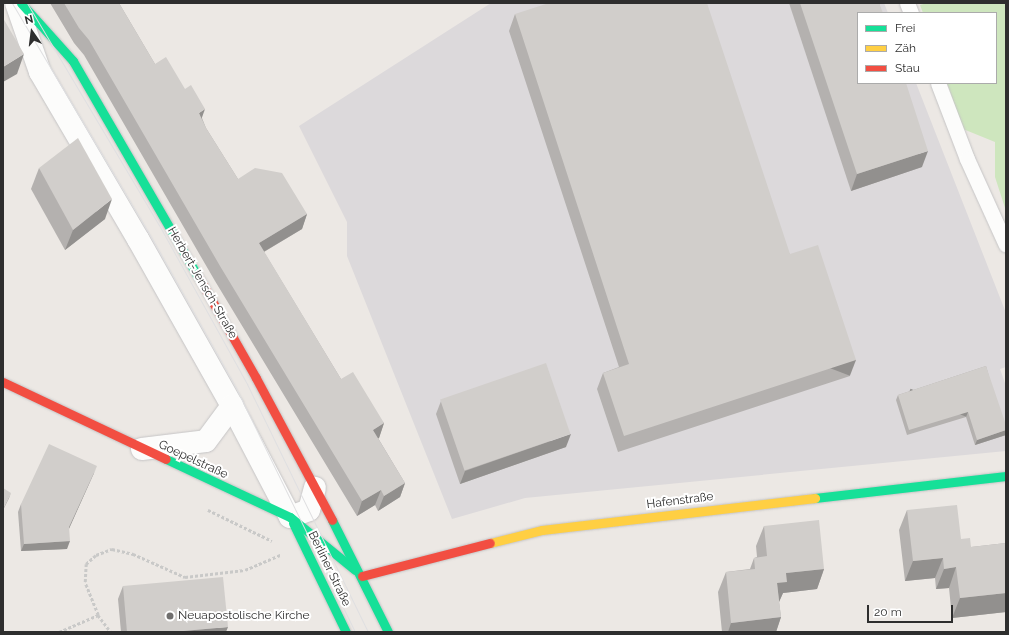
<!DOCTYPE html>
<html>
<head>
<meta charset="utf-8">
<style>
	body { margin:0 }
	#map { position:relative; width:1009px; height:635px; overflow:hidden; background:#ece8e4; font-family:Raleway,sans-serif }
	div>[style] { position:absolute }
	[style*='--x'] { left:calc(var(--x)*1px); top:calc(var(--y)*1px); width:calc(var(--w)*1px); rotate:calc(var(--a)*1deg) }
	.industrial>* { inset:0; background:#dcd9db }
	.green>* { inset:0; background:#cee6be }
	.path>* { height:2.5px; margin-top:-1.25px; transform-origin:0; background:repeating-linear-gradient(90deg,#c9c9c8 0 3px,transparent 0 5px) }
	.roads { filter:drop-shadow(0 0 1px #c5c4c5) drop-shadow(0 0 1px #c5c4c5) }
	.lane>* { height:15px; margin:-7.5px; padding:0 7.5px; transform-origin:7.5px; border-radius:7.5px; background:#fcfcfb }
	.street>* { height:22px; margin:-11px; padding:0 11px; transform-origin:11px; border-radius:11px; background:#fcfcfb }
	.fast>* { height:9px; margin:-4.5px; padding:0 4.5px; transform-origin:4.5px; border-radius:4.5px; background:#16e098 }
	.slow>* { height:9px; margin:-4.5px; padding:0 4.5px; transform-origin:4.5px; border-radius:4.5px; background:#ffcf43 }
	.jam>* { height:9px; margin:-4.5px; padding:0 4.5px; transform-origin:4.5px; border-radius:4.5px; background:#f24e42 }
	.tram>* { height:1px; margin:-0.5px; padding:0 0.5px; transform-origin:0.5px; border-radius:0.5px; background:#dfdfe1 }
	.wall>* { inset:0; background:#b4b1af }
	.shaded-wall>* { inset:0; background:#92908e; transform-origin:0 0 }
	.building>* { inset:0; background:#d1cecb; transform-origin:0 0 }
	.dots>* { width:11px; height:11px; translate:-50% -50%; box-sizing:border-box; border:2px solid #fff; border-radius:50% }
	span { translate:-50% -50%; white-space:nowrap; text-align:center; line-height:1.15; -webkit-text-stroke:4px #fff; paint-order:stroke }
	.street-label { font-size:12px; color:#2e2e2e }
	.poi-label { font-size:12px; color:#2e2e2e }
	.left { translate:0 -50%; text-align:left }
	.frame { position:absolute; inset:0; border:4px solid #2e2e2e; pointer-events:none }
	.legend { position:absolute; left:857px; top:12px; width:140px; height:72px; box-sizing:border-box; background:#fff; border:1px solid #ababab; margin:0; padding:5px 7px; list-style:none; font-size:12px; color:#2e2e2e }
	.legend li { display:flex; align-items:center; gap:8px; height:20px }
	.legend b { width:20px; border:1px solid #ababab }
	.north { position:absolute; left:12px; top:12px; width:40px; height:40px; -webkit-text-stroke:3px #fff; paint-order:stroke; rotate:346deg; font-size:11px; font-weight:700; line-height:16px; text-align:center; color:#2e2e2e }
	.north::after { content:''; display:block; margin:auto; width:14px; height:18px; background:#2e2e2e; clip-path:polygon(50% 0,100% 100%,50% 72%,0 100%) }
	.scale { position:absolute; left:867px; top:605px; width:86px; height:18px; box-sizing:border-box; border:2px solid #2e2e2e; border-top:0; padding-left:5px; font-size:12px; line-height:14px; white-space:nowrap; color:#2e2e2e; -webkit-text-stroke:3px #fff; paint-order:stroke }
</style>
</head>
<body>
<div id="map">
	<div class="industrial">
		<i style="clip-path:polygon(491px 3px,884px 3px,888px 13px,858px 13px,858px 83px,916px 83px,1006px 313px,1006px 367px,1000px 369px,1006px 386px,1006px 451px,525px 498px,452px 519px,347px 256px,347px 222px,299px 126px)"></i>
	</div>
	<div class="green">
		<i style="clip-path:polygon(927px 3px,1006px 3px,1006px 211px,995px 177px,995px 142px,963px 129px,947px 83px,996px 83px,996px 13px,923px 13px,920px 5px)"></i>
	</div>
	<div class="path">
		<i style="--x:208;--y:510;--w:71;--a:25.8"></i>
		<i style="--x:98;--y:615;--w:21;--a:53"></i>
		<i style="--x:59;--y:632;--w:43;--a:-23.6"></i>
		<i style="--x:98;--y:615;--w:35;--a:-112"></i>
		<i style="--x:85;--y:582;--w:18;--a:-87"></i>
		<i style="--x:86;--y:564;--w:13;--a:-42"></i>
		<i style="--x:96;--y:555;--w:17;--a:-21"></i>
		<i style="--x:112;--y:549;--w:22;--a:13"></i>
		<i style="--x:133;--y:554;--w:57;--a:23.9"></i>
		<i style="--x:185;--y:577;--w:60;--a:-6.7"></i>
		<i style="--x:245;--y:570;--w:39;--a:-23"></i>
	</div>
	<div class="roads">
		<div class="lane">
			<i style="--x:907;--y:3;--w:11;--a:68"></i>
			<i style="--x:938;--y:83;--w:81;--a:69.1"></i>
			<i style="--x:967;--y:159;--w:94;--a:65.6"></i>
		</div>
		<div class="street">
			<i style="--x:16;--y:3;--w:73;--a:70.8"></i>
			<i style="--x:40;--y:72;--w:194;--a:59.6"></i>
			<i style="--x:138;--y:239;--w:192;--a:60.6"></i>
			<i style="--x:232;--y:406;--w:125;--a:62.4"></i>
			<i style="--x:290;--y:517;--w:20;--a:-20"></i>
			<i style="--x:309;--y:510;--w:23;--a:-75"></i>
			<i style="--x:142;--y:449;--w:64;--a:-7.1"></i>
			<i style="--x:206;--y:441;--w:44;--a:-53.4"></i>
		</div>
		<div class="fast">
			<i style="--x:21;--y:3;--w:78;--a:48.1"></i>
			<i style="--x:73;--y:61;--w:251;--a:59.9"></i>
			<i style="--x:166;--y:459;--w:137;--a:25.1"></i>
			<i style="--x:290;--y:517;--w:84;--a:39.2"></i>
			<i style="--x:815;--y:498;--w:192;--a:-6.6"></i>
			<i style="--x:332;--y:520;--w:125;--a:63.4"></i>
			<i style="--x:293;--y:523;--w:121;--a:64.1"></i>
		</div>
		<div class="slow">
			<i style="--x:490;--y:543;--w:54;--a:-14"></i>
			<i style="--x:542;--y:530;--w:275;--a:-6.7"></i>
		</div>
		<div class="jam">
			<i style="--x:199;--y:278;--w:115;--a:60.3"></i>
			<i style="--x:256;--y:378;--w:161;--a:61.8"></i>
			<i style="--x:3;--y:382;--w:180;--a:25.3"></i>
			<i style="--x:362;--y:576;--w:132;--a:-14.5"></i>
		</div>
	</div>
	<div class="tram">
		<i style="--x:12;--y:3;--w:264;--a:59.3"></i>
		<i style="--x:147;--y:230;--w:181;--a:60.6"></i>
		<i style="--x:236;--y:388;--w:271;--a:64"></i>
		<i style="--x:27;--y:3;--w:258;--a:59.3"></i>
		<i style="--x:159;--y:225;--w:182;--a:61"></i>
		<i style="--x:247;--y:384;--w:276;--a:64"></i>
	</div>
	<div class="wall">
		<i style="clip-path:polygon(50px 3px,119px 3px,155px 64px,202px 118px,206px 128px,238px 179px,307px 214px,302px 229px,264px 252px,341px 379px,384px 423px,379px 438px,378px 438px,405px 483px,400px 497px,378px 511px,375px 505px,357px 516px,215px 281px,84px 55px,74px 43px)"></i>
		<i style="clip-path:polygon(789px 3px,879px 3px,922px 167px,851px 191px)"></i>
		<i style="clip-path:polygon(515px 14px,790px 254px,850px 376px,618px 452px,597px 389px,603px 373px,619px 367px,509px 31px)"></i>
		<i style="clip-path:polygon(39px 168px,105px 219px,65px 250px,31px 189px)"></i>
		<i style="clip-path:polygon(986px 366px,1006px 435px,975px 445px,966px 417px,907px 435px,896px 400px,898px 395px)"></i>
		<i style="clip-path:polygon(441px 401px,566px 447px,460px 484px,436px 414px)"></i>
		<i style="clip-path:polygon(94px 473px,69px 529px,67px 549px,21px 551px,18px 512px,21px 504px)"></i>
		<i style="clip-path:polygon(907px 510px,961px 539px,971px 547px,1006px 543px,1006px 612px,952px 618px,949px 588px,936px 589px,935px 578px,905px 581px,899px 530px)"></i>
		<i style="clip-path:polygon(764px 526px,824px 569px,817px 589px,783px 593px,779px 602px,781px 617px,776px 632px,722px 632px,718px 592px,726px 572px,750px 569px,754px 558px,757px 557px,756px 546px)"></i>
		<i style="clip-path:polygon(123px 586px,226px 632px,121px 632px,118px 599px)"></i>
	</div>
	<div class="shaded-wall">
		<i style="clip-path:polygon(24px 54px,17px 74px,3px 82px,3px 67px)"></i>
		<i style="clip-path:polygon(205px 109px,200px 123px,199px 113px)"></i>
		<i style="clip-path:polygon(928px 151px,922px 167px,851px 191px,857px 174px)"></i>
		<i style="clip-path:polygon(112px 199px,105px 219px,65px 250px,73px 230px)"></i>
		<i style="clip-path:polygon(307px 214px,302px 229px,253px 258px,259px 243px)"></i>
		<i style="left:856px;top:360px;width:17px;height:244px;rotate:111deg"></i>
		<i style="left:968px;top:412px;width:5px;height:62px;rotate:112deg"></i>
		<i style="clip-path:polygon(384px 423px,379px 438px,367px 445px,373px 430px)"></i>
		<i style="clip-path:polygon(1006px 430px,1006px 435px,975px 445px,977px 440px)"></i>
		<i style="clip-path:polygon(571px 434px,566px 447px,460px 484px,465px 471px)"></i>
		<i style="clip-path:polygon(97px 466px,94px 473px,66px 535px,69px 527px)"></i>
		<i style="clip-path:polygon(405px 483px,400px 497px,378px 511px,384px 496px)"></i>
		<i style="clip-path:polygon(381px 490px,375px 505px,357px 516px,362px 501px)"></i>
		<i style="clip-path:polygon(11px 493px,9px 498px,3px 510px,3px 509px)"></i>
		<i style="clip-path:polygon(70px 541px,67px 549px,21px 551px,24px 544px)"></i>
		<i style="clip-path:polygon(943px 558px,935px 578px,905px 581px,913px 561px)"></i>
		<i style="clip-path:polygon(956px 567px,949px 588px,936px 589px,944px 569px)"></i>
		<i style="clip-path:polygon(824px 569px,817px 589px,783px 593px,779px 602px,777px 583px,786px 573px)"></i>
		<i style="clip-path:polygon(1006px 593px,1006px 612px,952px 618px,960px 598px)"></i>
		<i style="clip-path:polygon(781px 617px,776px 632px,728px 632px,731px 623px)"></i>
		<i style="clip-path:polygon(228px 627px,226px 632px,172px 632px)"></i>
	</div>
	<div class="building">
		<i style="clip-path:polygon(64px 3px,119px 3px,155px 64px,166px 57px,185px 89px,191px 85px,205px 109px,199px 113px,206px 128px,238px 179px,255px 168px,282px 173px,307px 214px,259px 243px,341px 379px,353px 372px,384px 423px,373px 430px,405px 483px,384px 496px,381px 490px,362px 501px,220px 266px,89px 40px,79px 28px)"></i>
		<i style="clip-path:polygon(549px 3px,707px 3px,790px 254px,818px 245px,856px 360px,624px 436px,603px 373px,629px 364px,515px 14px)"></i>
		<i style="clip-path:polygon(800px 3px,879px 3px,883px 13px,858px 13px,858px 83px,906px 83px,928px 151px,857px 174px)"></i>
		<i style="clip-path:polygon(3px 18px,24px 54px,3px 67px)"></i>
		<i style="clip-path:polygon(78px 138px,112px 199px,73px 230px,39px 168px)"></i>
		<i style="left:546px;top:363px;width:75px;height:112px;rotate:71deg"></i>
		<i style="clip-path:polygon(986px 366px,1006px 425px,1006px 430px,977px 440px,968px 412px,909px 430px,898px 395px)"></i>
		<i style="clip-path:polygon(49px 444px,97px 466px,69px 527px,70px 541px,24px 544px,21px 504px)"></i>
		<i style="clip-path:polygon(3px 488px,11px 493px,3px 509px)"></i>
		<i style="clip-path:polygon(957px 505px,961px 539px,970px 538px,971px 547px,1006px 543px,1006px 593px,960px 598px,956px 567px,944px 569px,943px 558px,913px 561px,907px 510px)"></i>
		<i style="clip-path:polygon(819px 520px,824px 569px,786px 573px,787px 582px,777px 583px,781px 617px,731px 623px,726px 572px,755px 569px,754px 558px,767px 556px,764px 526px)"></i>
		<i style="clip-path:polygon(223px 577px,228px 627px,172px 632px,127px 632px,123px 586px)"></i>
	</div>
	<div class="dots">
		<i style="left:170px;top:616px;background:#706f6e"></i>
	</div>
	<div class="street-label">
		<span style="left:202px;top:283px;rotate:60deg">Herbert-Jensch-Straße</span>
		<span style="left:193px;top:460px;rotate:25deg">Goepelstraße</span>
		<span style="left:680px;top:501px;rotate:-7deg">Hafenstraße</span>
		<span style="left:329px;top:569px;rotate:64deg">Berliner Straße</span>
	</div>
	<div class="poi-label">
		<span class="left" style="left:178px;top:616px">Neuapostolische Kirche</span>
	</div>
	<div class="frame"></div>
	<ul class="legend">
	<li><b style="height:5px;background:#16e098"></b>Frei</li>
	<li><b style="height:5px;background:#ffcf43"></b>Zäh</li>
	<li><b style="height:5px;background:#f24e42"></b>Stau</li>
	</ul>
	<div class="north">N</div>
	<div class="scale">20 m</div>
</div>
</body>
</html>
